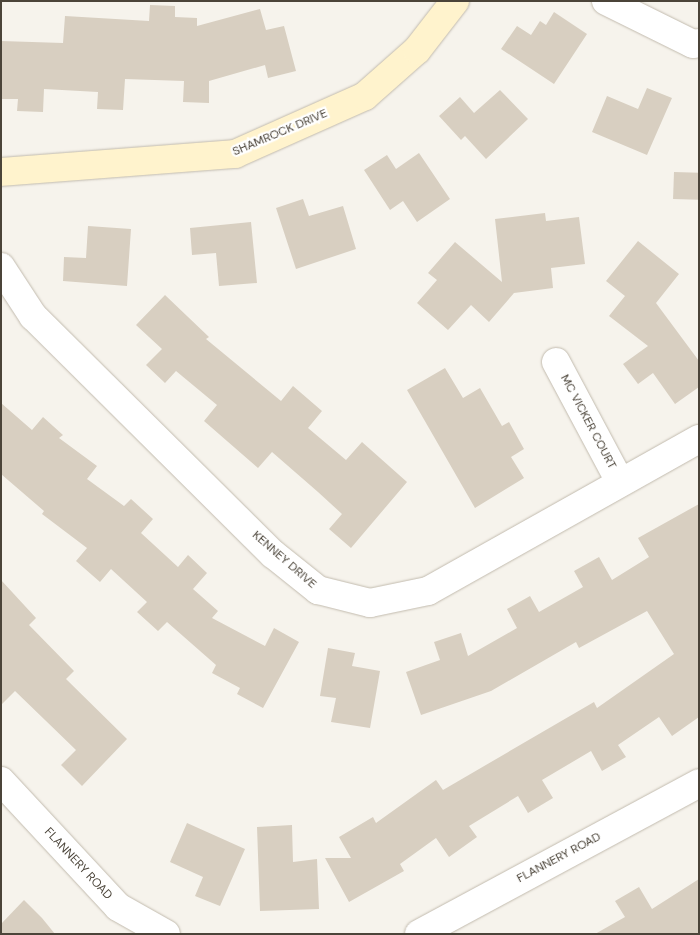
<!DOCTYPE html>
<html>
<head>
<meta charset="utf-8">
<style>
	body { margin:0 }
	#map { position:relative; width:700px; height:935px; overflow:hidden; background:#f6f3ec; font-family:"DM Sans",sans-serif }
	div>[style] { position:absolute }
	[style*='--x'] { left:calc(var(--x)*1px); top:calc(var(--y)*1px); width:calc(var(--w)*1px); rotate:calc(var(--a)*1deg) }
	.building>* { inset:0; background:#d8cfc1; transform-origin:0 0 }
	.roads { filter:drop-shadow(0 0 1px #c2bbae) drop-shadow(0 0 1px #c2bbae) }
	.street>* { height:28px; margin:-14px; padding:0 14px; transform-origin:14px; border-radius:14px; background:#fff }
	.secondary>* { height:28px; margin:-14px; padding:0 14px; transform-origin:14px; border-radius:14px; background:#fff3cd }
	span { translate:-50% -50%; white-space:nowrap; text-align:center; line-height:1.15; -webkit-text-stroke:4.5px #fff; paint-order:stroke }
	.street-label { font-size:12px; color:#4b4439 }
	.frame { position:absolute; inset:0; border:2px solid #4b4439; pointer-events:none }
</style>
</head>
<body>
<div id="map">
	<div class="building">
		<i style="clip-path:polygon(150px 5px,175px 6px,175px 17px,197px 18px,197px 26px,260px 9px,266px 30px,284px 26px,296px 71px,268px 78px,265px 65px,209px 81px,209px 103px,183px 102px,184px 81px,125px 79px,123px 110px,97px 109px,98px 92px,44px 89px,43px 112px,17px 111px,18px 99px,1px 99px,1px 41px,63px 43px,65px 16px,149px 21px)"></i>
		<i style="clip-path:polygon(554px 12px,587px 34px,554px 84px,501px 49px,517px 26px,531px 35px,540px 21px,546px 25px)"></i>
		<i style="clip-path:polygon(647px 88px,672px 98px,647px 155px,592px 132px,607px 96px,638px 109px)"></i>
		<i style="clip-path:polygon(500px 90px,528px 119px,486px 159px,465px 136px,461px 140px,439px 116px,460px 97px,474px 113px)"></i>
		<i style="clip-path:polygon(419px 153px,450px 199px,417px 222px,403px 201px,390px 210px,364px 170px,387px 155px,396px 169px)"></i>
		<i style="left:674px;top:172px;width:25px;height:27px;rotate:2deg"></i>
		<i style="clip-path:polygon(303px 199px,309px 216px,343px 206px,356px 249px,296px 269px,276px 208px)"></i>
		<i style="clip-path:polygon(545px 213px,546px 221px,579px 217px,585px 264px,551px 268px,553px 288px,514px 293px,489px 322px,471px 305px,448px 330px,417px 303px,437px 280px,428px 273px,455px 242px,502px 282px,495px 219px)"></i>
		<i style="clip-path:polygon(251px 222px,257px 283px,219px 286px,216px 253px,192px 255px,190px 228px)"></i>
		<i style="clip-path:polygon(88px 226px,131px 229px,127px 286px,63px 281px,64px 257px,86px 258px)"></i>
		<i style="clip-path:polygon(638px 241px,679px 274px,656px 303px,699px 361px,699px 387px,675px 404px,653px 373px,638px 384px,623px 364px,648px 346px,609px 316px,625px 296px,606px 281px)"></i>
		<i style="clip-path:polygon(165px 295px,209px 337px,206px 339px,281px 401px,293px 386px,322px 411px,308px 428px,346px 460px,362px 442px,407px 482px,351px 548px,329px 529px,342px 514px,318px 492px,272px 452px,258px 468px,204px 421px,217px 405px,176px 371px,165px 383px,146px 365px,162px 349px,136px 325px)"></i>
		<i style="clip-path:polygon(445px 368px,463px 398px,480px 388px,502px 426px,509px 422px,524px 449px,511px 457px,524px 478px,475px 508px,407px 390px)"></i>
		<i style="clip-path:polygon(1px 403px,32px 430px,43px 417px,63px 435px,59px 438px,97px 466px,87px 479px,124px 506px,131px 499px,153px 519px,141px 533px,178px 567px,188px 555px,207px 573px,193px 589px,218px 611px,212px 618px,265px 646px,274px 628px,299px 642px,263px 708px,237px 694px,240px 688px,212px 673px,216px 665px,167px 622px,158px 631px,137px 612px,147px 602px,111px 569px,100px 582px,76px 561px,87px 548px,42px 514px,44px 511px,1px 474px)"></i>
		<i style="clip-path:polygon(699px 504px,699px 717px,672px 736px,659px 717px,618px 745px,626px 757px,602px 771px,591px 751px,542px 780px,553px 798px,528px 813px,518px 796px,469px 826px,477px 837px,449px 857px,436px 838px,400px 864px,404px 871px,349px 902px,325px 858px,351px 858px,339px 837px,373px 817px,376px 823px,436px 780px,443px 790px,594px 702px,597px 708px,674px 654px,647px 611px,579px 648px,576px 642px,491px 691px,421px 715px,406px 672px,440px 660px,434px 642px,461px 633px,468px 656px,517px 628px,507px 609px,530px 596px,539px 612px,583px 587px,574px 571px,599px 557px,612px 580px,649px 557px,638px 538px)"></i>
		<i style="clip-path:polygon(1px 580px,36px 618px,29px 625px,74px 671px,66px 679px,127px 739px,82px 786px,61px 765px,76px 750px,15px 691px,1px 705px)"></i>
		<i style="clip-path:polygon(328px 648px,355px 653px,352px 666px,380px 671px,370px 728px,331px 722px,336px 698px,320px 696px)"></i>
		<i style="clip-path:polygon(187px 823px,245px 849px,220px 906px,195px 896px,203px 877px,170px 862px)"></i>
		<i style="clip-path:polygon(292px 825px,293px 862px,317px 859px,319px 909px,260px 911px,257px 827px)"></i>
		<i style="clip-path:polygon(699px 879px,699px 934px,595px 934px,625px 917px,615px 901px,639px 887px,652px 909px)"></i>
		<i style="clip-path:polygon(24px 900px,42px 918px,55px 934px,1px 934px,1px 924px)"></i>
	</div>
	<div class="roads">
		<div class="street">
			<i style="--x:606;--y:1;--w:97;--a:26.3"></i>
			<i style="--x:693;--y:44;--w:6;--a:-9"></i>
			<i style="--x:1;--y:267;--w:59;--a:56.9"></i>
			<i style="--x:33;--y:316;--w:338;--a:44.8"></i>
			<i style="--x:273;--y:554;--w:58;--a:38.7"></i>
			<i style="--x:318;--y:590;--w:54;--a:14"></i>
			<i style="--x:370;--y:603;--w:59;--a:-11.7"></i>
			<i style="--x:428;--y:591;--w:311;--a:-29.3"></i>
			<i style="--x:556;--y:362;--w:136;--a:61.9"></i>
			<i style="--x:1;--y:781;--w:172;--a:47.1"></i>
			<i style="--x:118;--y:907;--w:55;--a:29.4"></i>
			<i style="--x:419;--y:934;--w:318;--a:-28.3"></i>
		</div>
		<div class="secondary">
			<i style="--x:1;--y:172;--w:235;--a:-4.4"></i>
			<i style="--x:235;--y:154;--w:142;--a:-24"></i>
			<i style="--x:365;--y:96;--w:69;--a:-41.5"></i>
			<i style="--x:417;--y:50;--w:62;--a:-52.2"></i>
		</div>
	</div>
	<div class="street-label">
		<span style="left:280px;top:133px;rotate:-23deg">SHAMROCK DRIVE</span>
		<span style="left:588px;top:422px;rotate:62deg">MC VICKER COURT</span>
		<span style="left:284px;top:560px;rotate:41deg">KENNEY DRIVE</span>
		<span style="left:559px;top:858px;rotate:-28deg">FLANNERY ROAD</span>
		<span style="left:78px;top:864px;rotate:47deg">FLANNERY ROAD</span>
	</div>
	<div class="frame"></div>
</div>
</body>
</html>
